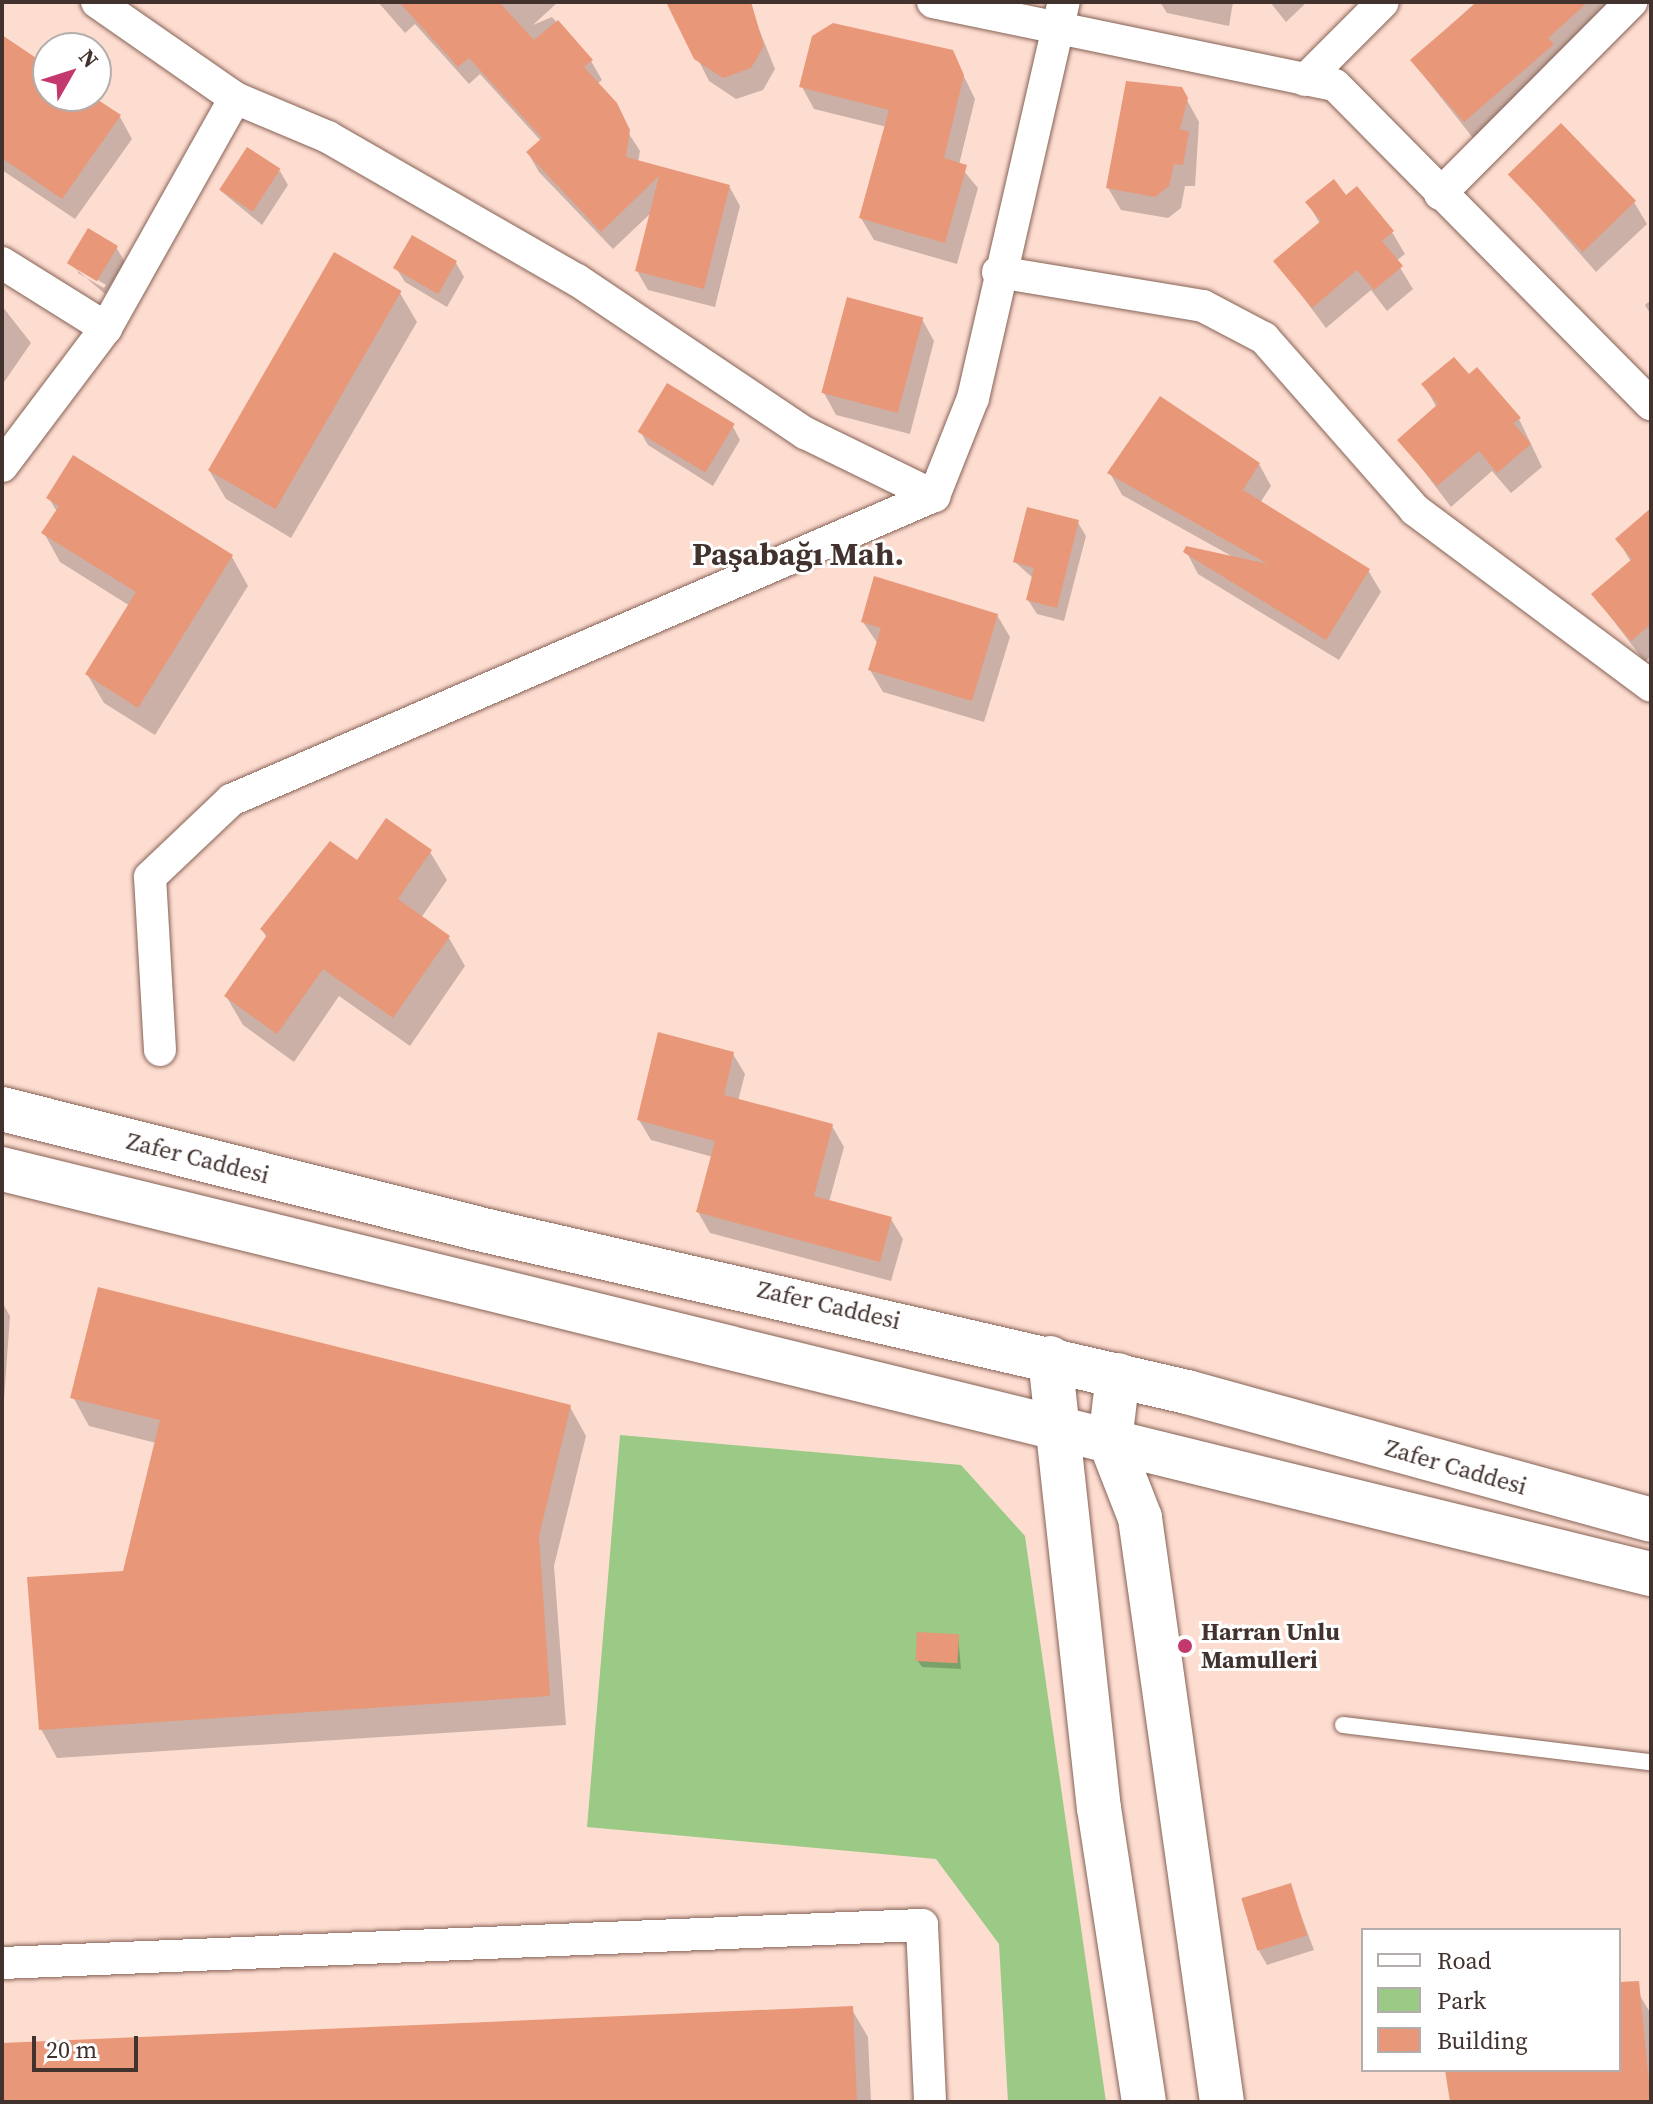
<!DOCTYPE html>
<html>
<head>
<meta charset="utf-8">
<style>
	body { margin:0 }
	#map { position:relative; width:1653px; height:2104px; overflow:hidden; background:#feddd1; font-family:"Source Serif 4",serif }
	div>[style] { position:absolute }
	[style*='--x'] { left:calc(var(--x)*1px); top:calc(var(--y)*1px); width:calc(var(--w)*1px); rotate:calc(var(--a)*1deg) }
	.green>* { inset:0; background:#9aca86 }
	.shadow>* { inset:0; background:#0003 }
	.building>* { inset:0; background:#e89778; transform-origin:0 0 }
	.roads { filter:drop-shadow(0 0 2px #856255) drop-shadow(0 0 2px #856255) }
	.lane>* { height:16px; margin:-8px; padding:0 8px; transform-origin:8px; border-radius:8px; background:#fff }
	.street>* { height:32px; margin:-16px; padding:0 16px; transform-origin:16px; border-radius:16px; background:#fff }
	.secondary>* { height:44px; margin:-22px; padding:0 22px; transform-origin:22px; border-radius:22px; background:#fff }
	.dots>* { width:22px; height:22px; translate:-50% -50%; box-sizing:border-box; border:4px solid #fff; border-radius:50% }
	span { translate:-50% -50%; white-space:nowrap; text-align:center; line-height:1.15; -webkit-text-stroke:6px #fff; paint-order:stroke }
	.street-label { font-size:24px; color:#42322d }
	.poi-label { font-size:24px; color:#42322d; font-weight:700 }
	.left { translate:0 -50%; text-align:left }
	.district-label { font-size:32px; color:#42322d; font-weight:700 }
	.frame { position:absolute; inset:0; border:4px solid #42322d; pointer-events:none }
	.legend { position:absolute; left:1361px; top:1928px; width:260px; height:144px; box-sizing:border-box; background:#fff; border:2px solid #b3adab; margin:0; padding:10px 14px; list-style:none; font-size:24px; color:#42322d }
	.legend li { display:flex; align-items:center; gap:16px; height:40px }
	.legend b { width:40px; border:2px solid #b3adab }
	.north { position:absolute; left:32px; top:32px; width:80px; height:80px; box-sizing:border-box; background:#fff; border:2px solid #b3adab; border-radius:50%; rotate:51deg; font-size:22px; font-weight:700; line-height:32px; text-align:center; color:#42322d }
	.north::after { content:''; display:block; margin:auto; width:28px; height:36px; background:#c4396d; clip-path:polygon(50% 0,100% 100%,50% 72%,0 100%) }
	.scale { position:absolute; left:32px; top:2036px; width:106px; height:36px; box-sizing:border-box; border:4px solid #42322d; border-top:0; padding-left:10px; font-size:24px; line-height:28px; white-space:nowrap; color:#42322d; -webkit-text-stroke:6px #fff; paint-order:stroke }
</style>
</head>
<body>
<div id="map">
	<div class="green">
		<i style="clip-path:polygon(620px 1435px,961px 1465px,1025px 1536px,1106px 2102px,1008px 2102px,999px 1944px,936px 1859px,587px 1827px)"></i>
	</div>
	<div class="shadow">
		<i style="clip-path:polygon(378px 2px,558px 2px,533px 25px,552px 17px,591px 61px,602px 80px,597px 84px,640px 151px,638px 163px,729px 186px,740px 206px,715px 307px,648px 290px,637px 271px,652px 212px,613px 249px,539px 172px,528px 153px,541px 141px,480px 74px,469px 84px,415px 24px,405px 33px)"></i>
		<i style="clip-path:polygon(669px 2px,748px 2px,775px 69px,763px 90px,736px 99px,709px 81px)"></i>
		<i style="clip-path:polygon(1160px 2px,1233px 2px,1229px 26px,1167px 13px)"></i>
		<i style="clip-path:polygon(1270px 2px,1307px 2px,1286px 22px)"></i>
		<i style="clip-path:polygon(1476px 2px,1626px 2px,1477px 143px,1412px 61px)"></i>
		<i style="clip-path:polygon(2px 38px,48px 69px,48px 96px,89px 96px,120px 117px,132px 139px,75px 219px,2px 170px)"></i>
		<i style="clip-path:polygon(952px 52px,975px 99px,959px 165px,978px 188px,957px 264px,874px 240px,861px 218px,887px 127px,814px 109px,802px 87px)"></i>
		<i style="clip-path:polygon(1181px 89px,1199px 122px,1195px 186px,1185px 186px,1181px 208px,1168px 218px,1121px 210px,1108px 188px)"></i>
		<i style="clip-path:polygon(280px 171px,288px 185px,262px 225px,221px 191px)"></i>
		<i style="clip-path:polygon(1510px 174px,1634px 202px,1647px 224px,1596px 272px)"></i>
		<i style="clip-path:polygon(1346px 197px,1392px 232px,1405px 254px,1396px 261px,1413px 289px,1387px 311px,1371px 290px,1326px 328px,1276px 261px,1320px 224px,1308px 203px)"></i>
		<i style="clip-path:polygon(evenodd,116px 247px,125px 262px,105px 294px,69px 263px,116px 247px,78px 268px,106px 285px,104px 288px,78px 273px,78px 268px)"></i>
		<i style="clip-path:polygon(456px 263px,464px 277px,447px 307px,405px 282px,396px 268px)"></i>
		<i style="clip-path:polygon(400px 293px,417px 322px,291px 538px,226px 499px,209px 470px)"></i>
		<i style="clip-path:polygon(1651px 300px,1651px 315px,1645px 305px)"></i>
		<i style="clip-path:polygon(2px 306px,31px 343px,2px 385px)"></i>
		<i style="clip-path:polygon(922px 319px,934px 341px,910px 434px,836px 415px,824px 393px)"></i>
		<i style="clip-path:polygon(1469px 377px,1519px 419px,1542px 467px,1511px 493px,1492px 471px,1451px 507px,1400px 440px,1437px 408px,1424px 385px)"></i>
		<i style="clip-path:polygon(732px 425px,740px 440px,713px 486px,648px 445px,640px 431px)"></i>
		<i style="clip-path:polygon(1259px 464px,1271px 486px,1260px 503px,1368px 570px,1381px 592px,1339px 660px,1198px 574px,1186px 551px,1233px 557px,1122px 495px,1110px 473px)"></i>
		<i style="clip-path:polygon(49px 498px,232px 557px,248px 586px,155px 735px,104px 703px,87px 674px,130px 606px,60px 562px,44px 533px,57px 512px)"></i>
		<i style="clip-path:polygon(1651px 518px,1651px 656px,1645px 662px,1593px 594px,1631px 562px,1618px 540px)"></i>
		<i style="clip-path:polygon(1077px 521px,1086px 536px,1064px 621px,1037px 614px,1028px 600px,1034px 579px,1015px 562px)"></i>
		<i style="clip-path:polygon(997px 615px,1010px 637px,984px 722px,883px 692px,870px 670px,878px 644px,863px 622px)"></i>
		<i style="clip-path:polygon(430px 852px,447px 880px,421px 918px,449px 938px,465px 966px,410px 1046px,339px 996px,294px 1062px,243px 1025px,226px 996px,267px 938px,262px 930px,357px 863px)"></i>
		<i style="clip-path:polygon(733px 1054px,745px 1074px,738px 1101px,832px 1126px,844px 1147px,829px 1202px,891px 1219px,903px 1239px,891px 1281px,710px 1233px,698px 1212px,713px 1157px,651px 1140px,639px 1120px)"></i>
		<i style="clip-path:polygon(2px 1302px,10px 1316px,2px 1428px)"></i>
		<i style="clip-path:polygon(73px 1397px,570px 1407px,586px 1436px,554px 1566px,566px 1725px,57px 1758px,41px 1729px,124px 1572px,156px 1443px,89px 1426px)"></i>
		<i style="clip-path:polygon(958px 1636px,961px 1669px,922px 1667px,918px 1661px)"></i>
		<i style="clip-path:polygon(1290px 1886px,1314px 1950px,1267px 1965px,1259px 1951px)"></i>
		<i style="clip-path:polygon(1639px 1994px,1651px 2014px,1651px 2102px,1452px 2102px,1447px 2070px,1619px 2070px,1619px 1997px)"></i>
		<i style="clip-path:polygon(851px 2008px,868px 2037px,871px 2102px,2px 2102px,2px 2045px)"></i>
	</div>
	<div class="building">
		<i style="clip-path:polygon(399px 2px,499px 2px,534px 40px,558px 20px,593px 60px,584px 67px,617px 103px,630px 130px,626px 157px,730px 185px,704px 289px,635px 271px,659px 176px,601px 232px,526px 152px,542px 138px,469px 58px,458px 67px)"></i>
		<i style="clip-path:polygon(666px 2px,751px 2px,764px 46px,751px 68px,723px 78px,694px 59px)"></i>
		<i style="clip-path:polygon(1477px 2px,1588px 2px,1548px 38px,1554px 44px,1464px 122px,1410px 60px)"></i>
		<i style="clip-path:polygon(833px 23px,953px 50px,964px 75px,944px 158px,967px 165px,945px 243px,859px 218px,889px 110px,799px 87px,812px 36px)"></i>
		<i style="clip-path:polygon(2px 35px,48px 66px,48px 96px,92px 96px,121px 115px,62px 199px,2px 158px)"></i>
		<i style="clip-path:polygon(1126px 81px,1182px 87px,1188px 98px,1180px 129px,1189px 132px,1183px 165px,1174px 164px,1169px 186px,1155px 197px,1106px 188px)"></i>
		<i style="left:1561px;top:123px;width:108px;height:74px;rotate:46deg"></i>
		<i style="left:247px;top:147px;width:40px;height:51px;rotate:33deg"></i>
		<i style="clip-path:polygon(1334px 179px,1346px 195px,1357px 186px,1394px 231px,1382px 241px,1403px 266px,1374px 290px,1357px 270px,1312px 308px,1273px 261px,1321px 221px,1305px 202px)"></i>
		<i style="left:88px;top:228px;width:35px;height:41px;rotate:31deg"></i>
		<i style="left:412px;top:235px;width:52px;height:38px;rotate:30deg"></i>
		<i style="left:334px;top:252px;width:78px;height:252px;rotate:30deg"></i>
		<i style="left:847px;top:297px;width:79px;height:99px;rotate:15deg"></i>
		<i style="clip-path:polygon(1454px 357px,1469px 374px,1477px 367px,1521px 418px,1513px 423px,1531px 444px,1497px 473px,1479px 451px,1437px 486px,1397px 440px,1438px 404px,1421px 384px)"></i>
		<i style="left:667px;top:383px;width:79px;height:57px;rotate:31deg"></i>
		<i style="clip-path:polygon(1160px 396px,1260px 463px,1243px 490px,1370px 569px,1326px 640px,1183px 552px,1186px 546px,1268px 564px,1107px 473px)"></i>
		<i style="clip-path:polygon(73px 455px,233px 555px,138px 708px,85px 674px,136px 592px,41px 533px,59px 506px,46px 498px)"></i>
		<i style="clip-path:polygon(1027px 507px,1079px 520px,1057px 608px,1026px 600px,1034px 568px,1013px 562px)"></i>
		<i style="clip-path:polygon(1651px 508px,1651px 624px,1631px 641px,1591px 594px,1632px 559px,1615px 539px)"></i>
		<i style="clip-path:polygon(874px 576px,998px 614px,972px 701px,868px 670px,881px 628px,861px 622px)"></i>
		<i style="clip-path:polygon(386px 818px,432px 850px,398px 899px,450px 936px,393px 1018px,323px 969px,277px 1034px,224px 996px,267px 935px,260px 929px,330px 841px,357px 860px)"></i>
		<i style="clip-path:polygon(658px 1032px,734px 1052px,724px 1095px,833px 1124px,814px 1196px,892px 1217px,880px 1262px,696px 1212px,715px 1141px,637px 1120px)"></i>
		<i style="clip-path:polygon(98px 1287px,571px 1405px,539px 1536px,550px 1696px,39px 1730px,27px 1577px,123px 1571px,160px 1420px,70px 1398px)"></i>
		<i style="left:917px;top:1632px;width:42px;height:29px;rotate:3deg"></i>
		<i style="left:1291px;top:1883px;width:55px;height:52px;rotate:73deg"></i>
		<i style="clip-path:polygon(1639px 1981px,1651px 2102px,1450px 2102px,1445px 2070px,1619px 2070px,1619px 1982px)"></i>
		<i style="clip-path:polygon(853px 2006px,857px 2102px,2px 2102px,2px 2043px)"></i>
	</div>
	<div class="roads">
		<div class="lane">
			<i style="--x:1343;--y:1725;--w:310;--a:6.9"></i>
		</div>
		<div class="street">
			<i style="--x:97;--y:2;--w:168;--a:34.8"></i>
			<i style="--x:235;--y:98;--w:101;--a:22.8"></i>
			<i style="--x:328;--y:137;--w:287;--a:29.9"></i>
			<i style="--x:577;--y:280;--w:275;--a:33.9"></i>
			<i style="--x:805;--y:433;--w:144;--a:26"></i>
			<i style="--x:933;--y:2;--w:410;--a:11.7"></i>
			<i style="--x:1335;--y:85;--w:449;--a:45.3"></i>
			<i style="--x:1305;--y:80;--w:110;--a:-45"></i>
			<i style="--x:1440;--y:194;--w:271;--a:-45.1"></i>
			<i style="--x:2;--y:263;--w:123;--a:32"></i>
			<i style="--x:998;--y:272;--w:208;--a:9.4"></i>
			<i style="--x:1203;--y:306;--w:69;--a:27.7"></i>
			<i style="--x:1264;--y:338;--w:229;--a:48.7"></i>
			<i style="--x:1415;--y:510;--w:294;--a:36.7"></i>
			<i style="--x:2;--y:466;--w:173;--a:-53"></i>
			<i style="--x:106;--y:328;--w:264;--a:-60.7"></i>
			<i style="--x:160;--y:1050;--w:173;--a:-93.3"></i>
			<i style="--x:150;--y:877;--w:112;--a:-43.5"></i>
			<i style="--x:231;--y:800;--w:766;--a:-23.39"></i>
			<i style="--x:934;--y:496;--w:105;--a:-68.3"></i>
			<i style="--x:973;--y:398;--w:406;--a:-77.1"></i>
			<i style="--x:2;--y:1963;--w:921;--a:-2.37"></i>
			<i style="--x:922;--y:1925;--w:177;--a:87.4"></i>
		</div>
		<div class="secondary">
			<i style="--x:2;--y:1109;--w:488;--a:14.1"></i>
			<i style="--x:475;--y:1228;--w:731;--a:12.97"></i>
			<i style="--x:1187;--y:1392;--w:481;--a:15.4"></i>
			<i style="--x:2;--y:1169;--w:1698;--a:13.8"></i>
			<i style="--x:1050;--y:1358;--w:453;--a:83.8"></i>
			<i style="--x:1099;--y:1808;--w:297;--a:81.3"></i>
			<i style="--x:1118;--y:1375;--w:66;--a:96.9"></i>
			<i style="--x:1110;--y:1441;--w:83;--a:68.7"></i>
			<i style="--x:1140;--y:1518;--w:590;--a:82.01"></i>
		</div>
	</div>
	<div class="dots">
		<i style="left:1185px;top:1646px;background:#c4396d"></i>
	</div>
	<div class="street-label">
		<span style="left:198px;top:1158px;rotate:14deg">Zafer Caddesi</span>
		<span style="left:829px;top:1305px;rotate:13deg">Zafer Caddesi</span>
		<span style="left:1456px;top:1467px;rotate:16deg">Zafer Caddesi</span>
	</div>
	<div class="poi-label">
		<span class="left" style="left:1201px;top:1646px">Harran Unlu<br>Mamulleri</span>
	</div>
	<div class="district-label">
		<span style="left:798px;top:554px">Paşabağı Mah.</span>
	</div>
	<div class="frame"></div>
	<ul class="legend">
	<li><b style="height:10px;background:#fff"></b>Road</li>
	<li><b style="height:22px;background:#9aca86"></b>Park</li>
	<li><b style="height:22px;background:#e89778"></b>Building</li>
	</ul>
	<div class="north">N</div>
	<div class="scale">20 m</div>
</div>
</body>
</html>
